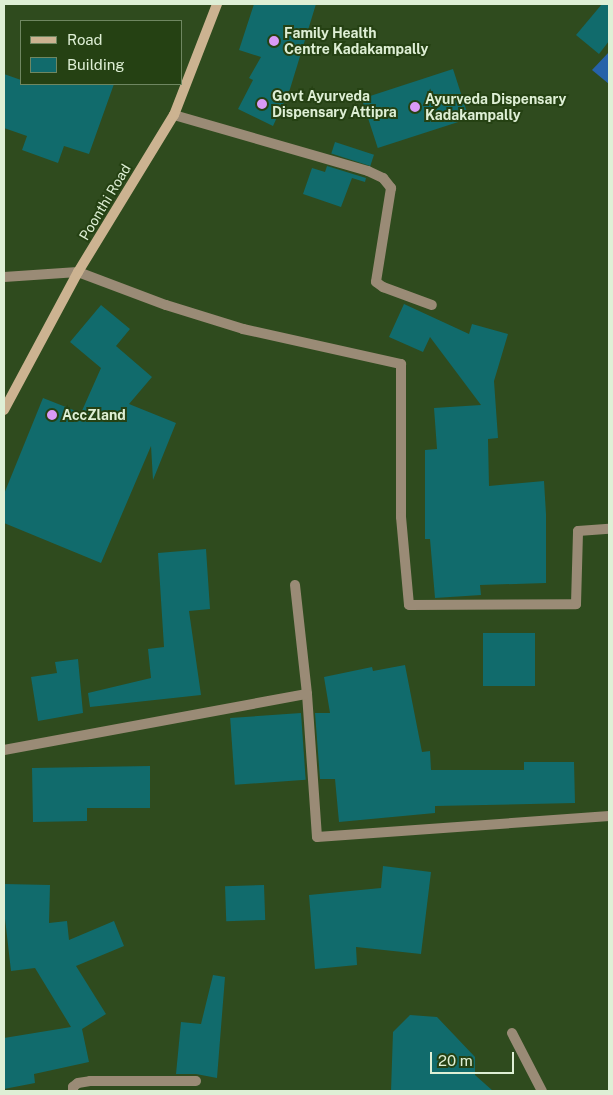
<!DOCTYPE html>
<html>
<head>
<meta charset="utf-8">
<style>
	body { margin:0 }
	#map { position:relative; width:613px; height:1095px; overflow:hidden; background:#2f4b1e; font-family:"Public Sans",sans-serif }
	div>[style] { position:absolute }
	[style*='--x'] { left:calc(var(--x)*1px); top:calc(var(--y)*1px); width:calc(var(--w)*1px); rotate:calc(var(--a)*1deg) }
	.water>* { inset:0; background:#2662a9 }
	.building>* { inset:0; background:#116b6c; transform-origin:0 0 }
	.minor>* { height:10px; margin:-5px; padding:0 5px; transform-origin:5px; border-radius:5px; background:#9a8b76 }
	.secondary>* { height:10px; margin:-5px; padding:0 5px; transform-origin:5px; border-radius:5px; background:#ccb391 }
	.dots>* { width:14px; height:14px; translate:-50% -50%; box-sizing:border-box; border:2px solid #254113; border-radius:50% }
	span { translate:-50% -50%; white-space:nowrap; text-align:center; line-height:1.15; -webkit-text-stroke:4px #254113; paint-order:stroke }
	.poi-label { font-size:14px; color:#deefd5; font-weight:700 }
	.left { translate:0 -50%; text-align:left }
	.street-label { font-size:14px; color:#deefd5 }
	.frame { position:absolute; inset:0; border:5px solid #deefd5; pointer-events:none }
	.legend { position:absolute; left:20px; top:20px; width:162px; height:65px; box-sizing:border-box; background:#254113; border:1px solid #6f8761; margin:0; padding:6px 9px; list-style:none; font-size:15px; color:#deefd5 }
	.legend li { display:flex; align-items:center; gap:10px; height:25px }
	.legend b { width:25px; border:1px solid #6f8761 }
	.scale { position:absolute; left:430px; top:1052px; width:84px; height:22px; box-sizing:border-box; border:2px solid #deefd5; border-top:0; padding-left:6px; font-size:15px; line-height:18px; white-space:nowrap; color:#deefd5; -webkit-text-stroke:4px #254113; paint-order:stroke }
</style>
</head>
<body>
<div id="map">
	<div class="water">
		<i style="clip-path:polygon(609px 52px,609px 84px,592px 70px)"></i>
	</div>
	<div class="building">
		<i style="clip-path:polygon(254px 4px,316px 4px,290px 89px,273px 126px,238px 109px,253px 80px,249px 78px,261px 57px,239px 50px)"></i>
		<i style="clip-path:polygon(602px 4px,609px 4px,609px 41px,599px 54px,576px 35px)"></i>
		<i style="left:453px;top:69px;width:52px;height:96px;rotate:72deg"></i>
		<i style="clip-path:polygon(4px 74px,21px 80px,21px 84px,114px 84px,89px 154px,64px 146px,58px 163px,22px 150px,27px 136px,4px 128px)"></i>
		<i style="left:335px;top:142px;width:41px;height:12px;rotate:18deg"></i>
		<i style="clip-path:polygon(327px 166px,366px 178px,365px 182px,352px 178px,341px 207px,303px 194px,312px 168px,325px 172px)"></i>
		<i style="clip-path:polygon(404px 304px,469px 334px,472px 324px,508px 334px,494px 381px,498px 438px,488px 439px,489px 486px,544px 481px,546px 514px,546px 583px,480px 585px,481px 595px,435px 598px,430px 539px,425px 539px,425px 450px,437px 449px,434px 408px,481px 405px,430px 337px,423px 352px,389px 337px)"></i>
		<i style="clip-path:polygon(101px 305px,130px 329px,116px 346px,152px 377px,129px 404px,176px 423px,153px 480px,151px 446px,101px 563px,4px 523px,4px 494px,43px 398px,81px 413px,101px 368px,70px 342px)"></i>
		<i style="clip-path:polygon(206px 549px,210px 609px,189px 611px,201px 695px,90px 707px,88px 693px,151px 678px,148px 649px,164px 647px,158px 553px)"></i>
		<i style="left:483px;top:633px;width:52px;height:53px"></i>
		<i style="clip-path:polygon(78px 659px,83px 713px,38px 721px,31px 677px,57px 673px,55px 662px)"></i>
		<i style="clip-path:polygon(405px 665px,422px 752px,430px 751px,431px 770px,524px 770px,524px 762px,574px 762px,575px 803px,435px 806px,435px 813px,339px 822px,335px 779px,320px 779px,315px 713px,330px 713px,324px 677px,372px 667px,373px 671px)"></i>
		<i style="left:301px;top:713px;width:67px;height:71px;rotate:86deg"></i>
		<i style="clip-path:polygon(150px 766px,150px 808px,87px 808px,87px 821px,33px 822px,32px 768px)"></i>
		<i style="clip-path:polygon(383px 866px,431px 872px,421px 954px,356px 947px,357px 965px,315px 969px,309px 895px,381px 888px)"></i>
		<i style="clip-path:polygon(4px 884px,50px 885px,49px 923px,67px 921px,69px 940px,114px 921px,124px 946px,76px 966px,106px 1014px,82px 1029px,89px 1062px,34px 1074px,35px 1083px,4px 1089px,4px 1038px,71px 1027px,35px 968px,11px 971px,4px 910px)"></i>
		<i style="left:264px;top:885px;width:35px;height:39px;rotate:88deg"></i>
		<i style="clip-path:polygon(213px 975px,225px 977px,217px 1078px,196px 1074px,176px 1074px,181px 1022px,201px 1024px)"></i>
		<i style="clip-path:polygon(410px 1015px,437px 1017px,475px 1057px,475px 1075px,493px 1091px,391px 1091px,393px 1032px)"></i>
	</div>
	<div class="minor">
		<i style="--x:174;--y:115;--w:202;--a:16.1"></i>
		<i style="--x:368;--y:171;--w:17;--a:25"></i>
		<i style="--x:383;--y:178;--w:13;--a:51"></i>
		<i style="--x:391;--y:188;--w:95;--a:99.1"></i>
		<i style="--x:376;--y:282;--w:9;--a:36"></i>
		<i style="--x:383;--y:287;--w:52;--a:20.2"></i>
		<i style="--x:4;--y:277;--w:74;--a:-3.9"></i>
		<i style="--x:78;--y:272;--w:94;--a:20.6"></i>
		<i style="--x:166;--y:305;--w:81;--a:17.3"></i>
		<i style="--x:243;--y:329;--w:162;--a:12.5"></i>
		<i style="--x:401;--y:364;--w:153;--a:90"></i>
		<i style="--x:401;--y:517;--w:88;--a:84.8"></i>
		<i style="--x:409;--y:605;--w:167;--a:-0.3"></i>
		<i style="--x:576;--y:604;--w:73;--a:-88.4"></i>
		<i style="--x:578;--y:531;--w:31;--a:-4"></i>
		<i style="--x:295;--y:585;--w:110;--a:83.7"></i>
		<i style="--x:307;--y:694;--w:143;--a:86"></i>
		<i style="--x:317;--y:837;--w:293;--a:-4.1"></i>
		<i style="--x:4;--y:750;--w:308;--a:-10.5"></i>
		<i style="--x:512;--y:1033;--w:65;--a:62.7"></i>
		<i style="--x:73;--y:1091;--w:4;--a:-90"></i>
		<i style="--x:73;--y:1087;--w:6;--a:-39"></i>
		<i style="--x:78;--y:1083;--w:12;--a:-9"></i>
		<i style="--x:90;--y:1081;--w:106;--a:0"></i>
	</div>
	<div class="secondary">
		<i style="--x:4;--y:410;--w:157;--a:-61.8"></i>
		<i style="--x:78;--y:272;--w:184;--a:-58.6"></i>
		<i style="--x:174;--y:115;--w:119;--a:-68.8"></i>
	</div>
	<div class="dots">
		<i style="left:274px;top:41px;background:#da9af6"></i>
		<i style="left:262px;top:104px;background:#da9af6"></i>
		<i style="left:415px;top:107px;background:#da9af6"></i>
		<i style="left:52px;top:415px;background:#da9af6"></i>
	</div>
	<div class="poi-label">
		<span class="left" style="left:284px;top:41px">Family Health<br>Centre Kadakampally</span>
		<span class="left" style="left:272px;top:104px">Govt Ayurveda<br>Dispensary Attipra</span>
		<span class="left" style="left:425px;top:107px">Ayurveda Dispensary<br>Kadakampally</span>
		<span class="left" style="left:62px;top:415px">AccZland</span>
	</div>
	<div class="street-label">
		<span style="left:105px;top:202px;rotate:-59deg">Poonthi Road</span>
	</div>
	<div class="frame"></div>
	<ul class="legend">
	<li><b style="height:6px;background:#ccb391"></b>Road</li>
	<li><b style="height:14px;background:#116b6c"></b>Building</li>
	</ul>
	<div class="scale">20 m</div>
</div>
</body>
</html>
